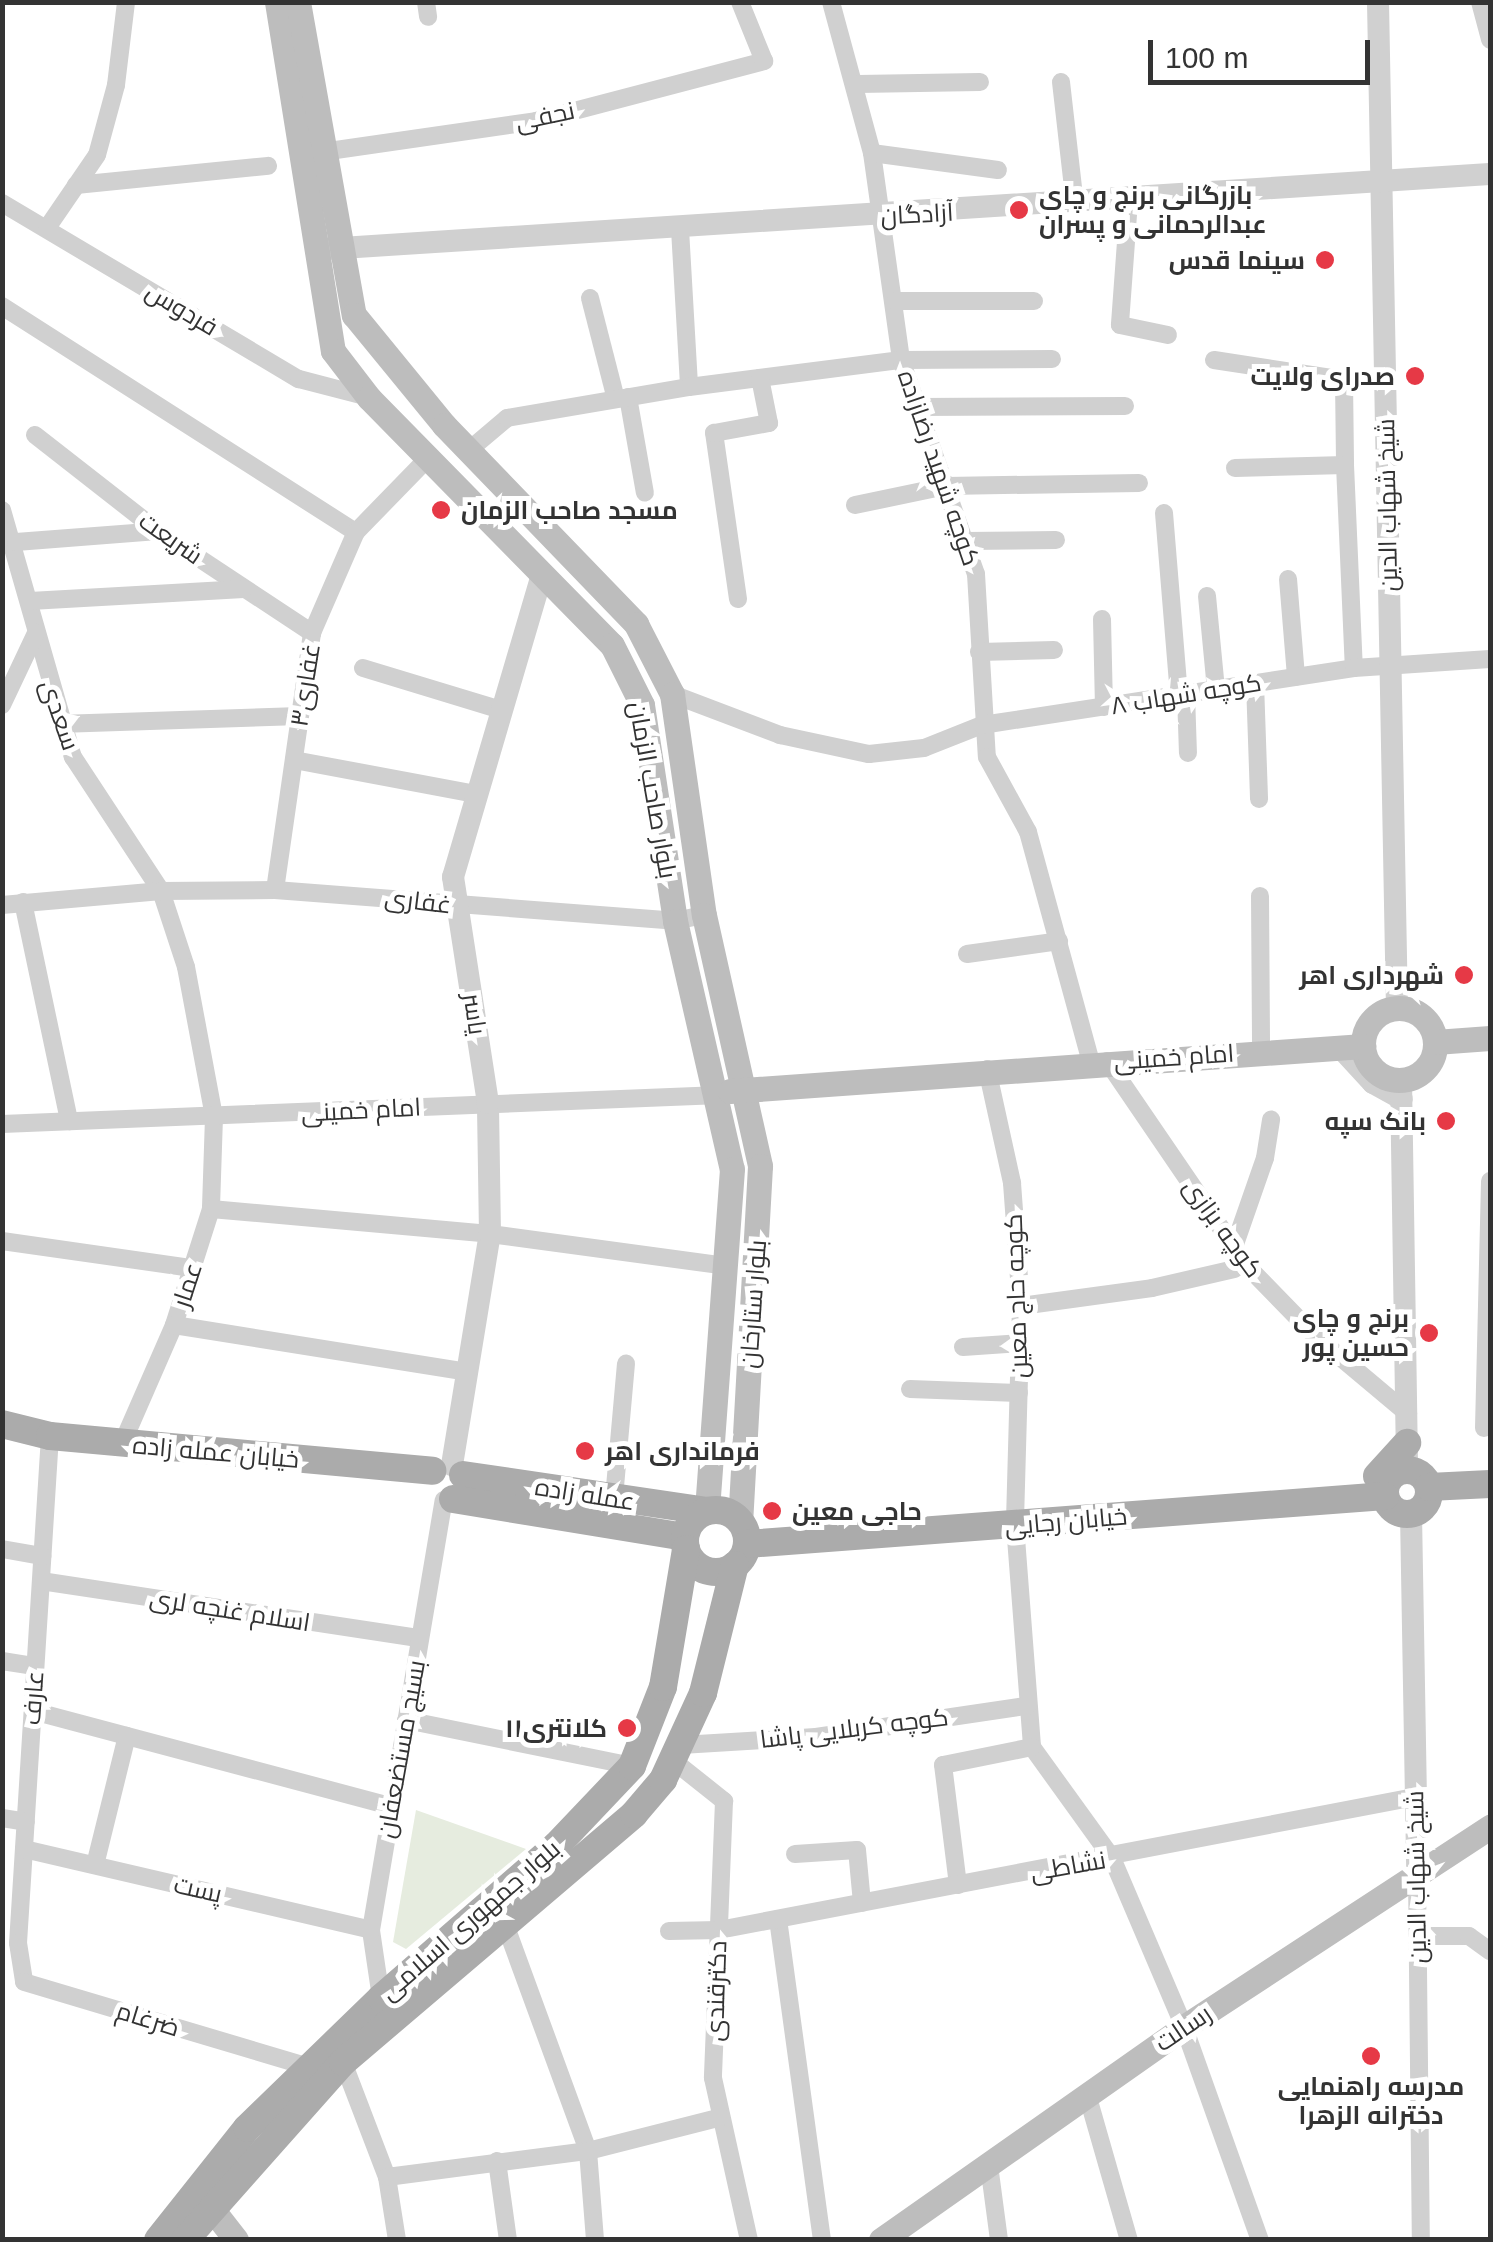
<!DOCTYPE html>
<html>
<head>
<meta charset="utf-8">
<style>
	body { margin:0 }
	#map { position:relative; width:1493px; height:2242px; overflow:hidden; background:#fff; font-family:Arial,Cairo,sans-serif }
	div>[style] { position:absolute }
	[style*='--x'] { left:calc(var(--x)*1px); top:calc(var(--y)*1px); width:calc(var(--w)*1px); rotate:calc(var(--a)*1deg) }
	.green>* { inset:0; background:#e6ecdf }
	.minor>* { height:18px; margin:-9px; padding:0 9px; transform-origin:9px; border-radius:9px; background:#d0d0d0 }
	.tertiary>* { height:22px; margin:-11px; padding:0 11px; transform-origin:11px; border-radius:11px; background:#d0d0d0 }
	.secondary>* { height:25px; margin:-12.5px; padding:0 12.5px; transform-origin:12.5px; border-radius:12.5px; background:#bdbdbd }
	.secondary>.ring { margin:-12.5px; padding:0; box-sizing:content-box; background:none; border:25px solid #bdbdbd; border-radius:50% }
	.primary>* { height:28px; margin:-14px; padding:0 14px; transform-origin:14px; border-radius:14px; background:#ababab }
	.primary>.ring { margin:-14px; padding:0; box-sizing:content-box; background:none; border:28px solid #ababab; border-radius:50% }
	.dots>* { width:28px; height:28px; translate:-50% -50%; box-sizing:border-box; border:5px solid #fff; border-radius:50% }
	span { translate:-50% -50%; white-space:nowrap; text-align:center; line-height:1.15; -webkit-text-stroke:10px #fff; paint-order:stroke }
	.street-label { font-size:25px; color:#333 }
	.poi-label { font-size:25px; color:#333; font-weight:700 }
	.left { translate:0 -50%; text-align:left }
	.right { translate:-100% -50%; text-align:right }
	.frame { position:absolute; inset:0; border:5px solid #333; pointer-events:none }
	.scale { position:absolute; left:1148px; top:40px; width:222px; height:45px; box-sizing:border-box; border:5px solid #333; border-top:0; padding-left:12px; font-size:30px; line-height:35px; white-space:nowrap; color:#333; -webkit-text-stroke:8px #fff; paint-order:stroke }
</style>
</head>
<body>
<div id="map">
	<div class="green">
		<i style="clip-path:polygon(416px 1810px,526px 1849px,406px 1949px,393px 1942px)"></i>
	</div>
	<div class="minor">
		<i style="--x:426;--y:2;--w:15;--a:82"></i>
		<i style="--x:831;--y:2;--w:156;--a:74.8"></i>
		<i style="--x:872;--y:153;--w:209;--a:82"></i>
		<i style="--x:901;--y:360;--w:227;--a:70.7"></i>
		<i style="--x:976;--y:574;--w:183;--a:86.6"></i>
		<i style="--x:987;--y:757;--w:85;--a:61.3"></i>
		<i style="--x:1028;--y:832;--w:239;--a:74.7"></i>
		<i style="--x:1480;--y:2;--w:39;--a:75"></i>
		<i style="--x:1061;--y:82;--w:124;--a:83.5"></i>
		<i style="--x:858;--y:84;--w:122;--a:-0.9"></i>
		<i style="--x:322;--y:152;--w:216;--a:-8.2"></i>
		<i style="--x:536;--y:121;--w:236;--a:-14.7"></i>
		<i style="--x:764;--y:61;--w:64;--a:-112.1"></i>
		<i style="--x:872;--y:153;--w:127;--a:7.7"></i>
		<i style="--x:76;--y:185;--w:193;--a:-5.7"></i>
		<i style="--x:1129;--y:201;--w:124;--a:94.2"></i>
		<i style="--x:1120;--y:325;--w:49;--a:11.8"></i>
		<i style="--x:2;--y:203;--w:345;--a:30.7"></i>
		<i style="--x:299;--y:379;--w:71;--a:14.6"></i>
		<i style="--x:47;--y:228;--w:88;--a:-55.6"></i>
		<i style="--x:97;--y:155;--w:73;--a:-74.8"></i>
		<i style="--x:116;--y:85;--w:84;--a:-83.1"></i>
		<i style="--x:680;--y:229;--w:158;--a:86.7"></i>
		<i style="--x:590;--y:298;--w:104;--a:75.6"></i>
		<i style="--x:896;--y:301;--w:138;--a:0"></i>
		<i style="--x:2;--y:306;--w:420;--a:32.6"></i>
		<i style="--x:1214;--y:360;--w:132;--a:8.7"></i>
		<i style="--x:1344;--y:380;--w:85;--a:89.3"></i>
		<i style="--x:628;--y:397;--w:97;--a:80"></i>
		<i style="--x:917;--y:407;--w:208;--a:-0.3"></i>
		<i style="--x:35;--y:435;--w:156;--a:38"></i>
		<i style="--x:158;--y:531;--w:185;--a:33.5"></i>
		<i style="--x:468;--y:451;--w:51;--a:-40.2"></i>
		<i style="--x:507;--y:418;--w:185;--a:-9.7"></i>
		<i style="--x:689;--y:387;--w:214;--a:-7.3"></i>
		<i style="--x:901;--y:360;--w:151;--a:-0.4"></i>
		<i style="--x:1235;--y:468;--w:110;--a:-1.6"></i>
		<i style="--x:1345;--y:465;--w:203;--a:87.5"></i>
		<i style="--x:855;--y:505;--w:93;--a:-11.8"></i>
		<i style="--x:946;--y:486;--w:193;--a:-0.9"></i>
		<i style="--x:2;--y:510;--w:257;--a:74"></i>
		<i style="--x:73;--y:757;--w:160;--a:56.7"></i>
		<i style="--x:161;--y:891;--w:80;--a:71.8"></i>
		<i style="--x:186;--y:967;--w:153;--a:79.4"></i>
		<i style="--x:214;--y:1117;--w:92;--a:91.9"></i>
		<i style="--x:211;--y:1209;--w:122;--a:107.7"></i>
		<i style="--x:174;--y:1325;--w:130;--a:113.6"></i>
		<i style="--x:1164;--y:513;--w:183;--a:85.3"></i>
		<i style="--x:965;--y:541;--w:91;--a:-0.6"></i>
		<i style="--x:16;--y:542;--w:142;--a:-4.4"></i>
		<i style="--x:1288;--y:579;--w:98;--a:85.3"></i>
		<i style="--x:1207;--y:596;--w:93;--a:84.5"></i>
		<i style="--x:738;--y:599;--w:168;--a:-98.2"></i>
		<i style="--x:714;--y:433;--w:56;--a:-10.3"></i>
		<i style="--x:769;--y:423;--w:46;--a:-101.3"></i>
		<i style="--x:30;--y:601;--w:214;--a:-3.2"></i>
		<i style="--x:1102;--y:619;--w:88;--a:88.7"></i>
		<i style="--x:979;--y:652;--w:75;--a:-1.5"></i>
		<i style="--x:363;--y:668;--w:144;--a:16.9"></i>
		<i style="--x:1255;--y:683;--w:116;--a:88"></i>
		<i style="--x:672;--y:694;--w:116;--a:20.8"></i>
		<i style="--x:780;--y:735;--w:91;--a:12.1"></i>
		<i style="--x:869;--y:754;--w:55;--a:-6.2"></i>
		<i style="--x:924;--y:748;--w:62;--a:-21.6"></i>
		<i style="--x:982;--y:725;--w:376;--a:-8.7"></i>
		<i style="--x:1354;--y:668;--w:136;--a:-3.8"></i>
		<i style="--x:1186;--y:694;--w:59;--a:88.1"></i>
		<i style="--x:2;--y:705;--w:80;--a:-64.7"></i>
		<i style="--x:59;--y:724;--w:241;--a:-1.9"></i>
		<i style="--x:294;--y:760;--w:184;--a:10.6"></i>
		<i style="--x:275;--y:890;--w:260;--a:-81.8"></i>
		<i style="--x:312;--y:633;--w:110;--a:-66.5"></i>
		<i style="--x:356;--y:532;--w:105;--a:-45.8"></i>
		<i style="--x:1260;--y:896;--w:155;--a:89.6"></i>
		<i style="--x:23;--y:902;--w:224;--a:78.1"></i>
		<i style="--x:2;--y:905;--w:160;--a:-5"></i>
		<i style="--x:161;--y:891;--w:114;--a:-0.5"></i>
		<i style="--x:275;--y:890;--w:401;--a:4.4"></i>
		<i style="--x:675;--y:921;--w:30;--a:-12"></i>
		<i style="--x:967;--y:954;--w:93;--a:-8"></i>
		<i style="--x:1107;--y:1061;--w:248;--a:55.7"></i>
		<i style="--x:1247;--y:1266;--w:96;--a:45.8"></i>
		<i style="--x:1314;--y:1335;--w:123;--a:40"></i>
		<i style="--x:987;--y:1069;--w:117;--a:77.6"></i>
		<i style="--x:1012;--y:1183;--w:123;--a:85.8"></i>
		<i style="--x:1021;--y:1306;--w:219;--a:91.6"></i>
		<i style="--x:1015;--y:1525;--w:223;--a:85.6"></i>
		<i style="--x:1032;--y:1747;--w:137;--a:54.2"></i>
		<i style="--x:1112;--y:1858;--w:184;--a:66.9"></i>
		<i style="--x:1184;--y:2027;--w:226;--a:70.4"></i>
		<i style="--x:2;--y:1124;--w:719;--a:-2.31"></i>
		<i style="--x:211;--y:1209;--w:280;--a:5.1"></i>
		<i style="--x:490;--y:1234;--w:238;--a:7.7"></i>
		<i style="--x:2;--y:1241;--w:192;--a:8.1"></i>
		<i style="--x:1234;--y:1247;--w:94;--a:-70.8"></i>
		<i style="--x:1265;--y:1158;--w:39;--a:-81"></i>
		<i style="--x:1021;--y:1306;--w:132;--a:-7.8"></i>
		<i style="--x:1152;--y:1288;--w:98;--a:-13"></i>
		<i style="--x:174;--y:1325;--w:297;--a:9.1"></i>
		<i style="--x:963;--y:1347;--w:58;--a:-3.9"></i>
		<i style="--x:910;--y:1389;--w:109;--a:2.1"></i>
		<i style="--x:1484;--y:1428;--w:247;--a:-88.6"></i>
		<i style="--x:50;--y:1436;--w:508;--a:93.61"></i>
		<i style="--x:18;--y:1943;--w:39;--a:81"></i>
		<i style="--x:24;--y:1982;--w:297;--a:16.6"></i>
		<i style="--x:614;--y:1498;--w:135;--a:-84.9"></i>
		<i style="--x:2;--y:1549;--w:41;--a:9.9"></i>
		<i style="--x:41;--y:1581;--w:383;--a:8.6"></i>
		<i style="--x:2;--y:1661;--w:33;--a:9"></i>
		<i style="--x:33;--y:1711;--w:370;--a:14.9"></i>
		<i style="--x:406;--y:1720;--w:231;--a:11.5"></i>
		<i style="--x:681;--y:1745;--w:135;--a:-3.4"></i>
		<i style="--x:816;--y:1737;--w:213;--a:-8.4"></i>
		<i style="--x:675;--y:1762;--w:63;--a:38.5"></i>
		<i style="--x:724;--y:1801;--w:277;--a:92.3"></i>
		<i style="--x:713;--y:2078;--w:166;--a:77.5"></i>
		<i style="--x:2;--y:1818;--w:24;--a:9"></i>
		<i style="--x:24;--y:1849;--w:356;--a:13.1"></i>
		<i style="--x:795;--y:1854;--w:62;--a:-3.7"></i>
		<i style="--x:857;--y:1850;--w:53;--a:84.6"></i>
		<i style="--x:95;--y:1865;--w:133;--a:-76.1"></i>
		<i style="--x:1417;--y:1874;--w:366;--a:89.4"></i>
		<i style="--x:958;--y:1885;--w:121;--a:-97.1"></i>
		<i style="--x:943;--y:1765;--w:91;--a:-11.4"></i>
		<i style="--x:778;--y:1919;--w:324;--a:82.2"></i>
		<i style="--x:505;--y:1924;--w:242;--a:69.9"></i>
		<i style="--x:588;--y:2151;--w:89;--a:85.5"></i>
		<i style="--x:669;--y:1931;--w:50;--a:-1.1"></i>
		<i style="--x:719;--y:1930;--w:709;--a:-10.82"></i>
		<i style="--x:1417;--y:1936;--w:52;--a:0"></i>
		<i style="--x:1469;--y:1936;--w:26;--a:36"></i>
		<i style="--x:381;--y:1998;--w:69;--a:-98.4"></i>
		<i style="--x:371;--y:1930;--w:436;--a:-80.4"></i>
		<i style="--x:343;--y:2062;--w:123;--a:69.1"></i>
		<i style="--x:1087;--y:2094;--w:152;--a:74"></i>
		<i style="--x:497;--y:2161;--w:80;--a:82.1"></i>
		<i style="--x:989;--y:2165;--w:76;--a:82.4"></i>
		<i style="--x:397;--y:2240;--w:64;--a:-99"></i>
		<i style="--x:387;--y:2177;--w:203;--a:-7.4"></i>
		<i style="--x:588;--y:2151;--w:137;--a:-14.3"></i>
	</div>
	<div class="tertiary">
		<i style="--x:1378;--y:2;--w:1006;--a:88.92"></i>
		<i style="--x:326;--y:249;--w:1166;--a:-3.69"></i>
		<i style="--x:1340;--y:1047;--w:49;--a:47.5"></i>
		<i style="--x:1373;--y:1083;--w:33;--a:29"></i>
		<i style="--x:1401;--y:1080;--w:390;--a:89.1"></i>
		<i style="--x:452;--y:1465;--w:234;--a:-80.7"></i>
		<i style="--x:490;--y:1234;--w:131;--a:-90.9"></i>
		<i style="--x:488;--y:1103;--w:229;--a:-98.8"></i>
		<i style="--x:453;--y:877;--w:316;--a:-73.6"></i>
		<i style="--x:1411;--y:1514;--w:360;--a:89"></i>
	</div>
	<div class="secondary">
		<i style="--x:277;--y:2;--w:353;--a:80.9"></i>
		<i style="--x:333;--y:351;--w:59;--a:52.5"></i>
		<i style="--x:369;--y:398;--w:346;--a:45.5"></i>
		<i style="--x:612;--y:645;--w:67;--a:63.4"></i>
		<i style="--x:642;--y:705;--w:219;--a:81.3"></i>
		<i style="--x:675;--y:921;--w:254;--a:77.1"></i>
		<i style="--x:732;--y:1169;--w:343;--a:94.2"></i>
		<i style="--x:298;--y:2;--w:318;--a:79.9"></i>
		<i style="--x:354;--y:315;--w:142;--a:50.7"></i>
		<i style="--x:444;--y:425;--w:277;--a:46"></i>
		<i style="--x:636;--y:624;--w:79;--a:62.8"></i>
		<i style="--x:672;--y:694;--w:223;--a:81.8"></i>
		<i style="--x:704;--y:915;--w:257;--a:77.4"></i>
		<i style="--x:760;--y:1166;--w:356;--a:93.2"></i>
		<i class="ring" style="left:1363px;top:1008px;width:47px;height:47px"></i>
		<i style="--x:1435;--y:1042;--w:55;--a:-4.2"></i>
		<i style="--x:730;--y:1091;--w:635;--a:-4.07"></i>
		<i style="--x:195;--y:2208;--w:17;--a:3"></i>
		<i style="--x:212;--y:2209;--w:39;--a:52"></i>
		<i style="--x:881;--y:2240;--w:370;--a:-35.1"></i>
		<i style="--x:1184;--y:2027;--w:366;--a:-33.2"></i>
	</div>
	<div class="primary">
		<i style="--x:2;--y:1424;--w:49;--a:14"></i>
		<i style="--x:50;--y:1436;--w:384;--a:5.2"></i>
		<i class="ring" style="left:1385px;top:1470px;width:16px;height:16px"></i>
		<i style="--x:463;--y:1475;--w:247;--a:8.4"></i>
		<i style="--x:1377;--y:1476;--w:45;--a:-47.7"></i>
		<i style="--x:1429;--y:1487;--w:61;--a:-2.8"></i>
		<i style="--x:453;--y:1499;--w:235;--a:9.3"></i>
		<i class="ring" style="left:685px;top:1510px;width:34px;height:34px"></i>
		<i style="--x:747;--y:1544;--w:640;--a:-4.3"></i>
		<i style="--x:158;--y:2240;--w:143;--a:-51.5"></i>
		<i style="--x:247;--y:2128;--w:187;--a:-44.1"></i>
		<i style="--x:381;--y:1998;--w:233;--a:-41"></i>
		<i style="--x:557;--y:1845;--w:109;--a:-46.5"></i>
		<i style="--x:632;--y:1766;--w:85;--a:-68.6"></i>
		<i style="--x:663;--y:1687;--w:140;--a:-80.5"></i>
		<i style="--x:185;--y:2240;--w:238;--a:-48.4"></i>
		<i style="--x:343;--y:2062;--w:382;--a:-40.4"></i>
		<i style="--x:634;--y:1814;--w:45;--a:-49.5"></i>
		<i style="--x:663;--y:1780;--w:96;--a:-65.3"></i>
		<i style="--x:703;--y:1693;--w:132;--a:-76"></i>
	</div>
	<div class="dots">
		<i style="left:1019px;top:210px;background:#e63946"></i>
		<i style="left:1325px;top:260px;background:#e63946"></i>
		<i style="left:1415px;top:376px;background:#e63946"></i>
		<i style="left:441px;top:510px;background:#e63946"></i>
		<i style="left:1464px;top:975px;background:#e63946"></i>
		<i style="left:1446px;top:1121px;background:#e63946"></i>
		<i style="left:1429px;top:1333px;background:#e63946"></i>
		<i style="left:585px;top:1451px;background:#e63946"></i>
		<i style="left:772px;top:1511px;background:#e63946"></i>
		<i style="left:627px;top:1728px;background:#e63946"></i>
		<i style="left:1371px;top:2056px;background:#e63946"></i>
	</div>
	<div class="street-label">
		<span style="left:545px;top:116px;rotate:-12deg">نجفی</span>
		<span style="left:917px;top:214px;rotate:-3deg">آزادگان</span>
		<span style="left:182px;top:309px;rotate:31deg">فردوس</span>
		<span style="left:939px;top:468px;rotate:71deg">کوچه شهید رضازاده</span>
		<span style="left:1387px;top:505px;rotate:-91deg">شیخ شهاب الدین</span>
		<span style="left:171px;top:538px;rotate:35deg">شریعت</span>
		<span style="left:305px;top:685px;rotate:-81deg">غفاری۳</span>
		<span style="left:1186px;top:694px;rotate:-9deg">کوچه شهاب ۸</span>
		<span style="left:60px;top:715px;rotate:71deg">سعدی</span>
		<span style="left:653px;top:790px;rotate:80deg">بلوار صاحب الزمان</span>
		<span style="left:418px;top:901px;rotate:7deg">غفاری</span>
		<span style="left:475px;top:1014px;rotate:82deg">یاسر</span>
		<span style="left:1174px;top:1057px;rotate:-4deg">امام خمینی</span>
		<span style="left:361px;top:1110px;rotate:-3deg">امام خمینی</span>
		<span style="left:1223px;top:1228px;rotate:54deg">کوچه بزازی</span>
		<span style="left:187px;top:1285px;rotate:-72deg">عمار</span>
		<span style="left:1016px;top:1296px;rotate:-92deg">کوچه حاج معین</span>
		<span style="left:753px;top:1304px;rotate:-86deg">بلوار ستارخان</span>
		<span style="left:216px;top:1452px;rotate:5deg">خیابان عمله زاده</span>
		<span style="left:585px;top:1494px;rotate:9deg">عمله زاده</span>
		<span style="left:1066px;top:1521px;rotate:-5deg">خیابان رجایی</span>
		<span style="left:230px;top:1610px;rotate:9deg">اسلام غنچه لری</span>
		<span style="left:33px;top:1698px;rotate:-86deg">عارف</span>
		<span style="left:854px;top:1728px;rotate:-7deg">کوچه کربلایی پاشا</span>
		<span style="left:401px;top:1749px;rotate:-80deg">بسیج مستضعفان</span>
		<span style="left:1068px;top:1866px;rotate:-10deg">نشاطی</span>
		<span style="left:1416px;top:1877px;rotate:-91deg">شیخ شهاب الدین</span>
		<span style="left:198px;top:1889px;rotate:13deg">پست</span>
		<span style="left:470px;top:1920px;rotate:-41deg">بلوار جمهوری اسلامی</span>
		<span style="left:716px;top:1991px;rotate:-88deg">دکترقندی</span>
		<span style="left:148px;top:2019px;rotate:17deg">ضرغام</span>
		<span style="left:1183px;top:2028px;rotate:-34deg">رسالت</span>
	</div>
	<div class="poi-label">
		<span class="left" style="left:1039px;top:210px">بازرگانی برنج و چای<br>عبدالرحمانی و پسران</span>
		<span class="right" style="left:1305px;top:260px">سینما قدس</span>
		<span class="right" style="left:1395px;top:376px">صدرای ولایت</span>
		<span class="left" style="left:461px;top:510px">مسجد صاحب الزمان</span>
		<span class="right" style="left:1444px;top:975px">شهرداری اهر</span>
		<span class="right" style="left:1426px;top:1121px">بانک سپه</span>
		<span class="right" style="left:1409px;top:1333px">برنج و چای<br>حسین پور</span>
		<span class="left" style="left:605px;top:1451px">فرمانداری اهر</span>
		<span class="left" style="left:792px;top:1511px">حاجی معین</span>
		<span class="right" style="left:607px;top:1728px">کلانتری۱۱</span>
		<span style="left:1371px;top:2101px">مدرسه راهنمایی<br>دخترانه الزهرا</span>
	</div>
	<div class="frame"></div>
	<div class="scale">100 m</div>
</div>
</body>
</html>
